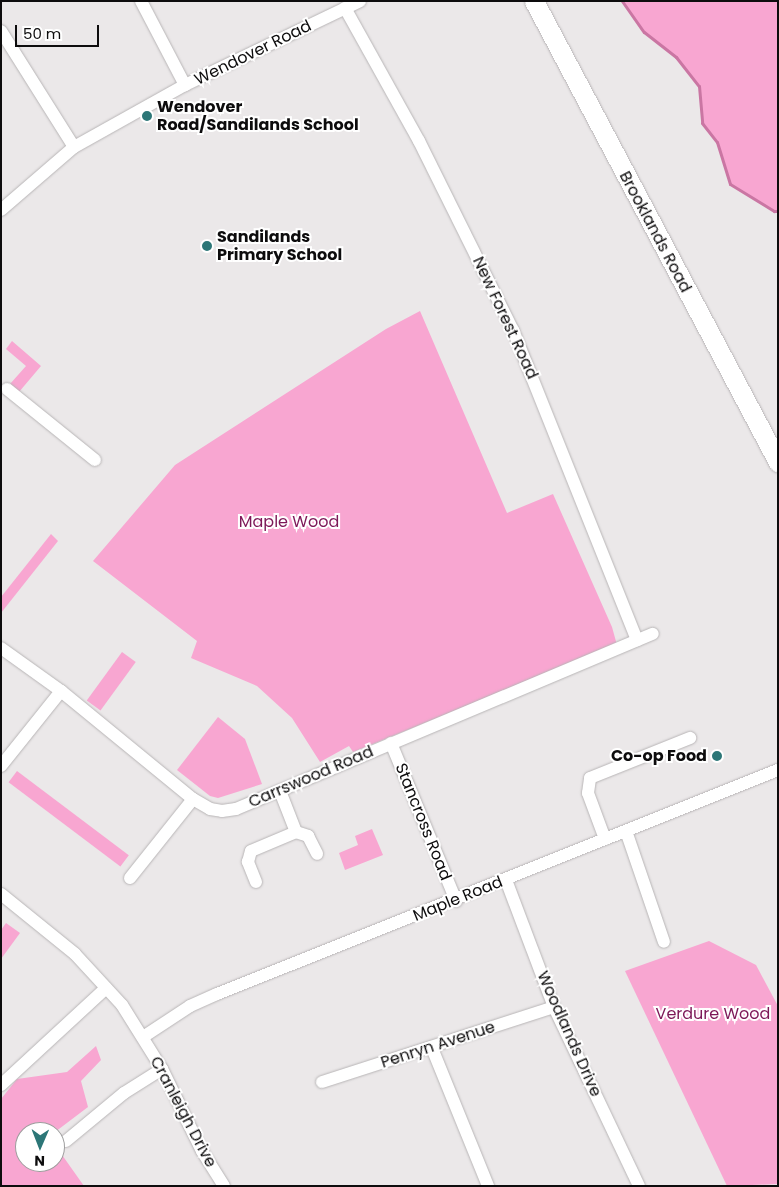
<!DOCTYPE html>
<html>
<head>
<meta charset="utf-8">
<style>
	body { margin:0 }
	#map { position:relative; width:779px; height:1187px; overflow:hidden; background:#ebe8e9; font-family:Poppins,sans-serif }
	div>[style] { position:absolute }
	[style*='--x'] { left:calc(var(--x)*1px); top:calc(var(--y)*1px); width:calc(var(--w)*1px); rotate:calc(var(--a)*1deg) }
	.green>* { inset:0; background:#f8a6d1; transform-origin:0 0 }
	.stream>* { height:3px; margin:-1.5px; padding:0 1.5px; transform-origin:1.5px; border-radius:1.5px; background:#ca76a3 }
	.roads { filter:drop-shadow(0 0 1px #b8b5b6) drop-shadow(0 0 1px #b8b5b6) }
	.street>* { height:12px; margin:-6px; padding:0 6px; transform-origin:6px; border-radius:6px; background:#fff }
	.secondary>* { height:19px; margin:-9.5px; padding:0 9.5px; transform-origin:9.5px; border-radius:9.5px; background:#fff }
	.dots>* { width:14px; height:14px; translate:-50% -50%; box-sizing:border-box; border:2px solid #fff; border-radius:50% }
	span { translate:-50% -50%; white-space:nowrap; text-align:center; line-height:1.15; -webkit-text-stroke:4px #fff; paint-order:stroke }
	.street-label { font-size:16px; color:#0d0c0d }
	.poi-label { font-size:16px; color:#0d0c0d; font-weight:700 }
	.left { translate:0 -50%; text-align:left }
	.right { translate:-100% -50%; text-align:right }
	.park-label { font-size:16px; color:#7d1858 }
	.frame { position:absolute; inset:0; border:2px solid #0d0c0d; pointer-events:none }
	.north { position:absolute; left:15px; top:1122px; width:50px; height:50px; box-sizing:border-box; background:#fff; border:1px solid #9e9e9e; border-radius:50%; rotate:181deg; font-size:14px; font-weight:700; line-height:20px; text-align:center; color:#0d0c0d }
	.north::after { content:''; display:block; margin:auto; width:18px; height:22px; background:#2c7677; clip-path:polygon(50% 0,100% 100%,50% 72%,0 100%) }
	.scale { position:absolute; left:15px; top:25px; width:84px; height:22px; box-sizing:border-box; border:2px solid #0d0c0d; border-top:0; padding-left:6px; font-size:15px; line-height:18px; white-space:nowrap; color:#0d0c0d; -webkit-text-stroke:4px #fff; paint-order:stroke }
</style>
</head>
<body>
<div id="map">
	<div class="green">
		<i style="clip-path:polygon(622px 1px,778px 1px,778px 211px,774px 211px,730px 184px,717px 142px,702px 123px,699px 86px,676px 57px,644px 32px)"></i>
		<i style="clip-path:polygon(420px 311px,507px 513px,553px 494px,612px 627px,617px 645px,353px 752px,349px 746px,320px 762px,292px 718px,257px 686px,191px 658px,197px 641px,93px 561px,175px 465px,386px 329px)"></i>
		<i style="clip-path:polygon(12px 341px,41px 366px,19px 392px,10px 384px,26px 366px,6px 349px)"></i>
		<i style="clip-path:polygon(51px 534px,58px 541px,1px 613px,1px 597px)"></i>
		<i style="left:122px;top:652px;width:17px;height:60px;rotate:36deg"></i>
		<i style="clip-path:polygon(218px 717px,245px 739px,262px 784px,218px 798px,210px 796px,177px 770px)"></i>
		<i style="left:17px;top:771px;width:140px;height:14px;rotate:37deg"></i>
		<i style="clip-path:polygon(372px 829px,383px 855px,345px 870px,339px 853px,358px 845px,355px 836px)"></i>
		<i style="clip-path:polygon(6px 923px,20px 933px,1px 959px,1px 930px)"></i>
		<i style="clip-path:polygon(709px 941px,756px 965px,778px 1006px,778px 1184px,727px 1186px,625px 971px)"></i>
		<i style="clip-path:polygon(96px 1046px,101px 1060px,81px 1081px,88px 1107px,55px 1132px,25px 1132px,25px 1162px,55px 1162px,55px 1145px,84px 1186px,1px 1186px,1px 1099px,17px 1079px,67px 1072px)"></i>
	</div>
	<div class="stream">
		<i style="--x:622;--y:1;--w:38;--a:55"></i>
		<i style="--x:644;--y:32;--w:41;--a:38"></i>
		<i style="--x:676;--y:57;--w:37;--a:52"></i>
		<i style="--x:699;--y:86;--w:37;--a:85"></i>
		<i style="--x:702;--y:123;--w:24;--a:52"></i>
		<i style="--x:717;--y:142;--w:44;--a:72.8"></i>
		<i style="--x:730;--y:184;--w:52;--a:31.5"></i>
		<i style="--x:774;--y:211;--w:4;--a:0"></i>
	</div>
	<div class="roads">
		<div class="street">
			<i style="--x:141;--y:1;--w:95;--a:62.4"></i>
			<i style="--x:345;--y:8;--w:152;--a:60.9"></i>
			<i style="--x:419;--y:141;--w:211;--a:63.6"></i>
			<i style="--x:513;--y:330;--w:334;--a:68.2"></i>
			<i style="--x:1;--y:31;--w:137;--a:57.8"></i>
			<i style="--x:1;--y:210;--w:96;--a:-40.8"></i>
			<i style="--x:74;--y:147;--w:127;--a:-29.2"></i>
			<i style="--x:185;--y:85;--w:194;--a:-25.6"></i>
			<i style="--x:7;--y:389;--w:113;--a:38.9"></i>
			<i style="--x:1;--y:648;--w:74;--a:35.6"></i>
			<i style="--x:61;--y:691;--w:171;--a:39.3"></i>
			<i style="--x:193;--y:799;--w:20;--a:30"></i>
			<i style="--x:210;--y:809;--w:12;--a:9"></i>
			<i style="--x:222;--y:811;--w:14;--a:-8"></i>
			<i style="--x:236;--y:809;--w:452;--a:-22.8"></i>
			<i style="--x:391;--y:743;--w:171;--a:67.6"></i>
			<i style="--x:1;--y:766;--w:96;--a:-51.3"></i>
			<i style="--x:280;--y:791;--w:44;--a:68.7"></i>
			<i style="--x:296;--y:832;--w:13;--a:18"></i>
			<i style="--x:308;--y:836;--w:20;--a:63"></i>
			<i style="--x:626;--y:831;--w:117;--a:71.1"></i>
			<i style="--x:605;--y:839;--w:49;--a:-110.3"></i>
			<i style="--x:588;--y:793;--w:15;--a:-82"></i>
			<i style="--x:590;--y:778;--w:108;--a:-21.8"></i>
			<i style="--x:130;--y:878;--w:101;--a:-51.4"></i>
			<i style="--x:506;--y:880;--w:136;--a:69.3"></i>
			<i style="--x:554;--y:1007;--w:198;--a:64.6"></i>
			<i style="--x:256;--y:882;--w:22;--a:-112"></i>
			<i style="--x:248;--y:862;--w:11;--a:-75"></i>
			<i style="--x:251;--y:851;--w:49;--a:-22.9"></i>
			<i style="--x:1;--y:894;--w:95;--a:39"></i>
			<i style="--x:75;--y:954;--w:69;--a:47.3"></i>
			<i style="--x:122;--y:1005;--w:75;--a:58"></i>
			<i style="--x:162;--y:1069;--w:91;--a:64"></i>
			<i style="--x:202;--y:1151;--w:41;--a:57.8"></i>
			<i style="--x:143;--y:1037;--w:56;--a:-33.4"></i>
			<i style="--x:190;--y:1006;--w:30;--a:-24"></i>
			<i style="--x:217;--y:994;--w:604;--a:-21.77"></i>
			<i style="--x:432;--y:1048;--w:149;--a:67.9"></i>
			<i style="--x:322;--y:1082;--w:244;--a:-17.9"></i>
			<i style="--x:1;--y:1085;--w:143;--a:-42.7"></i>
			<i style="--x:66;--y:1141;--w:75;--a:-39.6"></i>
			<i style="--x:124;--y:1093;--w:45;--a:-32.3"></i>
		</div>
		<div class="secondary">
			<i style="--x:534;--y:1;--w:522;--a:62.11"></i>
		</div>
	</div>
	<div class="dots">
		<i style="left:147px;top:116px;background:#2c7677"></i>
		<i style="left:207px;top:246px;background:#2c7677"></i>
		<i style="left:717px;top:756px;background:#2c7677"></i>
	</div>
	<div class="street-label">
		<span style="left:253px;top:53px;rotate:-26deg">Wendover Road</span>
		<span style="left:655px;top:232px;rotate:62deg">Brooklands Road</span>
		<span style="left:505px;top:318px;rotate:65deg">New Forest Road</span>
		<span style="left:311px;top:777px;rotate:-23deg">Carrswood Road</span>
		<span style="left:423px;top:822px;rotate:68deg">Stancross Road</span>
		<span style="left:458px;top:899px;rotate:-22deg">Maple Road</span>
		<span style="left:569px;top:1034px;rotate:66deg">Woodlands Drive</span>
		<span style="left:438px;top:1045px;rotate:-18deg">Penryn Avenue</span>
		<span style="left:183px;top:1112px;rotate:62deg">Cranleigh Drive</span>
	</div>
	<div class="poi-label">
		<span class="left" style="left:157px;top:116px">Wendover<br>Road/Sandilands School</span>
		<span class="left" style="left:217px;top:246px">Sandilands<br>Primary School</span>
		<span class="right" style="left:707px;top:756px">Co-op Food</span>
	</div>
	<div class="park-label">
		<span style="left:289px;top:522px">Maple Wood</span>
		<span style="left:713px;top:1014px">Verdure Wood</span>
	</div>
	<div class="frame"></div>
	<div class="north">N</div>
	<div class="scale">50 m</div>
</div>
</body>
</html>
